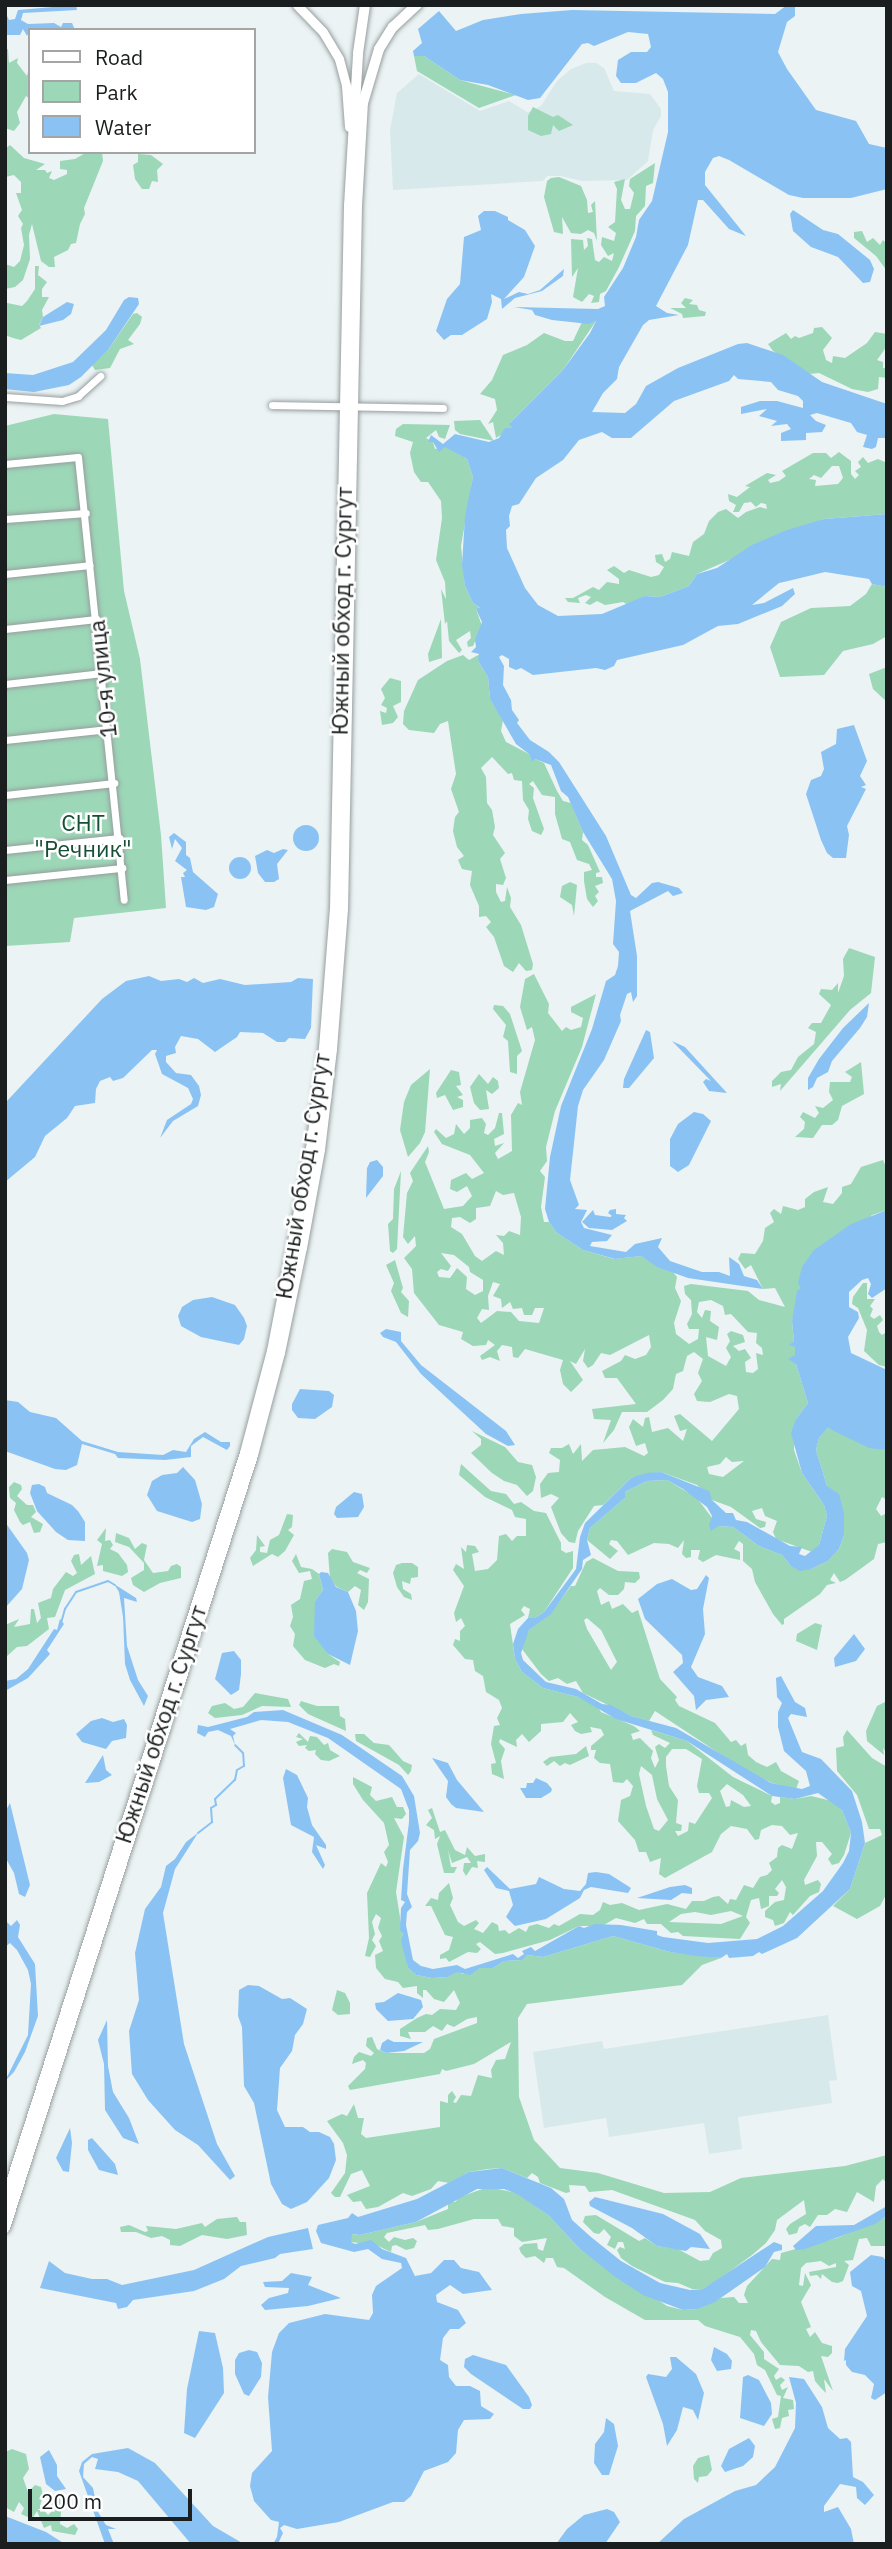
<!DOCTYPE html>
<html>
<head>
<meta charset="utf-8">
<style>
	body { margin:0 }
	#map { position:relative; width:892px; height:2549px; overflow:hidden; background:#ebf3f4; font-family:"IBM Plex Sans",sans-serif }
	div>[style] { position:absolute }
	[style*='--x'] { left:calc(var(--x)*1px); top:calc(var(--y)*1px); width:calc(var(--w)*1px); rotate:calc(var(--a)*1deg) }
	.built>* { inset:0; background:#d7e9ea }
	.green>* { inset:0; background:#9cd7b7 }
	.water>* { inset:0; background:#8ac3f3 }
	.round { border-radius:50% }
	.stream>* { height:2px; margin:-1px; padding:0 1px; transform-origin:1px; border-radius:1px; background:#8ac3f3 }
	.roads { filter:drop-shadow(0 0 2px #979e9f) drop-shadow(0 0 2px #979e9f) }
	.minor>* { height:7px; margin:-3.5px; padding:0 3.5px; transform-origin:3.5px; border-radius:3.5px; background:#fff }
	.major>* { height:9px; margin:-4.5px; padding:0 4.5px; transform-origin:4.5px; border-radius:4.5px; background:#fff }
	.highway>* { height:10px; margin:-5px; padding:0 5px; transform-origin:5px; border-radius:5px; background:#fff }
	span { translate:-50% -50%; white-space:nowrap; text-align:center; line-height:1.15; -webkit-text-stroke:5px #fff; paint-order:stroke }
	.street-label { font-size:23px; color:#1b1e1e }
	.park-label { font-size:23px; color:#174f36 }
	.frame { position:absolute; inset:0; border:7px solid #1b1e1e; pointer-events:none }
	.legend { position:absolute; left:28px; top:28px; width:228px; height:126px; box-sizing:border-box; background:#fff; border:2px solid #a4a5a5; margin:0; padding:9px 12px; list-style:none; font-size:21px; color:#1b1e1e }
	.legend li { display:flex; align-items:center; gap:14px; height:35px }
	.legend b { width:35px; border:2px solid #a4a5a5 }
	.scale { position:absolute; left:28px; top:2489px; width:164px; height:32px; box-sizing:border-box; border:4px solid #1b1e1e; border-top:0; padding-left:9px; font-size:21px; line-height:24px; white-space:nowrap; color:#1b1e1e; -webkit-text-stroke:5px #fff; paint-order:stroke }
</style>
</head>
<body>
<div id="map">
	<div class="built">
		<i style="clip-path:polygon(586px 63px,596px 63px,604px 68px,614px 91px,650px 94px,661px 109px,661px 116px,653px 130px,648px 161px,627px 180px,582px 181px,561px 176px,547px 176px,543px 181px,393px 190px,390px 130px,397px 93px,419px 74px,480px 111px,509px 101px,527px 112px,532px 111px,541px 106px,557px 81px,571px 69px)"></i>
		<i style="clip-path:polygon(828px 2015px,837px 2080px,829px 2081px,832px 2103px,738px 2117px,742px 2149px,709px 2154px,704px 2123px,609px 2137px,606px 2118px,544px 2128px,533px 2052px,602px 2041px,604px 2049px)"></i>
	</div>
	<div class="green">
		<i style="clip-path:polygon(8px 49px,9px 63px,18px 58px,17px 63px,27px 76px,30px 63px,30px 99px,26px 96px,17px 112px,20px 123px,14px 131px,5px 128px,5px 50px)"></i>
		<i style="clip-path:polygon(414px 56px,424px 56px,460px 80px,516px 95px,479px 108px,417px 71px)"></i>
		<i style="clip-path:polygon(533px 107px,553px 117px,558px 115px,573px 125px,559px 131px,553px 125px,551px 134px,541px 136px,528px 130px,528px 116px)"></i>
		<i style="clip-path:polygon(10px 145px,24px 158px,45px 164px,36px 170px,45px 170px,47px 173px,52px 171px,49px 178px,54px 180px,67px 174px,67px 170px,60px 169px,60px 161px,75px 159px,87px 152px,102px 152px,103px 161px,84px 208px,85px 214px,80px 224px,76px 243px,71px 244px,68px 250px,54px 257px,55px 267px,49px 267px,41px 261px,32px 224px,29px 235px,30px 259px,23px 280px,15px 287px,5px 289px,5px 264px,14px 267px,20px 261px,24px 245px,21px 228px,23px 224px,18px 216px,22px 210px,16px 193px,21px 193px,21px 182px,14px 175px,5px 177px,5px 149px)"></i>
		<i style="clip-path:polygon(138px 154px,151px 155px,163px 164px,157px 170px,158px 182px,152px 181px,149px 189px,142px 189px,135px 179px,133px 165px,138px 162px)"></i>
		<i style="clip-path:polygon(655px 163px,653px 183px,646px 186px,645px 206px,636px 216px,635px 231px,619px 267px,606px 291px,600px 294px,599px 302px,591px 303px,594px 296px,589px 294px,582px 302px,573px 297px,578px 268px,572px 277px,571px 239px,583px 240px,584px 250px,588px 246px,587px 238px,592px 239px,595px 260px,599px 262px,604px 257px,612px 261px,614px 253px,608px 256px,601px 245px,602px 237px,614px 241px,616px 233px,608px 227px,615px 222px,617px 189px,614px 182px,625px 179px,621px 200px,625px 209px,630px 209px,634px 193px,629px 186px,630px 179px)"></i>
		<i style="clip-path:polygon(559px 177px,581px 186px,587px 200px,588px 213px,593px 212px,591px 205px,595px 201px,597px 241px,594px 233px,588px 230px,581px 234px,571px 233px,562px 217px,563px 234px,554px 232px,544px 197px,547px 181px,551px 178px)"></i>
		<i style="clip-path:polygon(862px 231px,867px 242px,873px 238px,880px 245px,883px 240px,887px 244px,887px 271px,876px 256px,854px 238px,854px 232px)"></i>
		<i style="clip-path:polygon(35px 266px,39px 266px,38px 275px,47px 282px,42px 289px,42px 297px,49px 297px,42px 310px,43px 317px,39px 325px,41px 328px,21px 340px,13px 338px,5px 335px,7px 303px,22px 306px,27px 301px,35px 289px)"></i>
		<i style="clip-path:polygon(685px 298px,693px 300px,689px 304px,697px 305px,699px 310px,706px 312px,705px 316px,683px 318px,682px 314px,670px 308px,686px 308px,681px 303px)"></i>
		<i style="clip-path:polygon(137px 313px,142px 317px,140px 324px,128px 340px,134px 344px,120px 349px,110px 368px,95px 370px,92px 365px,108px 350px,133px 314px)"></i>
		<i style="clip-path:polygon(583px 320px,589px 323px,596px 321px,563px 370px,510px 423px,512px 428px,496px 438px,493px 422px,488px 424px,497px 410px,495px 399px,480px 394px,492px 380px,503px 355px,527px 345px,544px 333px,565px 341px,573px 341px)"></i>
		<i style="clip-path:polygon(822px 327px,832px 338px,823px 350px,826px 360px,832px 363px,833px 356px,845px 358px,867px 343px,875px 332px,887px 334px,887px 346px,877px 360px,883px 362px,883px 368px,887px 368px,887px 378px,879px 377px,878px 389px,868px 392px,852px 389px,819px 373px,809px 374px,773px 351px,768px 344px,786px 333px,791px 339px,795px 336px,799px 338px,813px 333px,814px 328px)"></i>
		<i style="clip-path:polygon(54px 414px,108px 419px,124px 591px,140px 659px,161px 835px,166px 908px,74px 918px,70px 942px,5px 946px,5px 426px)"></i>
		<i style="clip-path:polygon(480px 420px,494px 441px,460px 434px,455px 430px,454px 421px)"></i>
		<i style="clip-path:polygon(403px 424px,450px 425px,445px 439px,439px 437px,436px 430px,426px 438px,433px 442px,435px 449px,445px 446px,467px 459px,473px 477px,461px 546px,465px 586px,473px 603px,481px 609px,476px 609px,482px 626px,473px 646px,468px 647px,467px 642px,471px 638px,470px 631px,456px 640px,462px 650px,459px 653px,449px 641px,447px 621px,445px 624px,441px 589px,446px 599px,445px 582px,436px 560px,442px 518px,441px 501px,428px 482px,421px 482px,414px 472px,410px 453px,413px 442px,395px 436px,396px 429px)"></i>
		<i style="clip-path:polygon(evenodd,839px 452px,851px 461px,851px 474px,855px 479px,859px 475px,855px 471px,861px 467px,858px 462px,863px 457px,868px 463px,878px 459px,887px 463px,887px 514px,824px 519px,697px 574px,689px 586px,660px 597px,645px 596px,628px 605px,623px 602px,605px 605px,597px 601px,590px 605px,585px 603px,591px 597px,586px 595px,578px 598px,580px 603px,568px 602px,565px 598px,573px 598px,593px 587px,599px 590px,607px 582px,619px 584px,619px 579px,607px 570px,614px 566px,624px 573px,629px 570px,651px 577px,659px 575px,664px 567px,656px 562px,655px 555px,662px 554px,665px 562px,670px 559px,672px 552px,689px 556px,693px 542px,704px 534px,709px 521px,718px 512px,726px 509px,738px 518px,746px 512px,760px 507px,767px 509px,766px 504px,761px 503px,756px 507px,751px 502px,744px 503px,739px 512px,733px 512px,736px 505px,729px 501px,728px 494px,737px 497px,750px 487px,745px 486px,767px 473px,776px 475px,768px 480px,770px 483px,779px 481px,786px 476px,782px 471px,813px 453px,826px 453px,831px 458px,839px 452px,832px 466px,839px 466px,843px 478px,838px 484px,815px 486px,816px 480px,809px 479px,814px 475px,821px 478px,832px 466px)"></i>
		<i style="clip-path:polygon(872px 584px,887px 587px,887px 636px,873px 644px,843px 651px,824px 675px,780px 677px,770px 647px,781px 622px,811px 608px,850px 606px,866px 594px)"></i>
		<i style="clip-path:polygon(441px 619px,442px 658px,429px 662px,428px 654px)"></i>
		<i style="clip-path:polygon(480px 654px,478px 661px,488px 677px,490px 699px,503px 720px,501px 731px,506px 742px,529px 754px,532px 761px,535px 759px,544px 763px,557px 791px,563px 801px,571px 803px,583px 832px,582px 840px,588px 845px,600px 872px,596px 873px,596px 877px,602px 877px,603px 883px,595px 886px,599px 892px,595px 896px,598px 901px,593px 907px,587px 899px,584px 881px,584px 872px,592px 870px,589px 864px,577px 860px,570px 842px,562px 839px,555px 814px,555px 797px,542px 795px,533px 781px,529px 784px,534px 788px,533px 798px,544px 829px,541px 835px,532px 831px,528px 819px,529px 810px,523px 800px,522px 781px,514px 780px,512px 773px,508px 774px,492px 757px,481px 768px,486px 777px,487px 803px,492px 810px,495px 827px,493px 835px,505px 853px,500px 859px,506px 878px,503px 885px,496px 884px,496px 892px,501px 902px,505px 901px,507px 887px,511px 898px,510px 907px,521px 925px,533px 964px,532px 970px,526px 971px,519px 963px,513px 972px,504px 966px,494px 937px,486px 927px,491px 922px,486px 916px,479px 917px,479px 906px,470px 885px,472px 871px,462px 869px,458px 860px,464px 856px,457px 847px,453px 831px,455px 817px,459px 812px,451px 789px,456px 774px,448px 721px,440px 724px,434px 733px,409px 730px,403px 724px,404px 711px,418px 680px,447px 661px,463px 655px,469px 660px)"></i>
		<i style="clip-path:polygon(887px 667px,887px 702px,873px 689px,869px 674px)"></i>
		<i style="clip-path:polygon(390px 678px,401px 681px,401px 702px,393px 706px,398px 717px,393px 723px,382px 725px,380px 711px,386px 713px,387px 708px,381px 705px,385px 698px,381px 689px)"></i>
		<i style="clip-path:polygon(570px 882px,577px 885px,574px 916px,572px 905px,560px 897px,562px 886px)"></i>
		<i style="clip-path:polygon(849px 948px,875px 957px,871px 993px,850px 1010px,780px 1091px,781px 1084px,772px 1087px,772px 1081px,781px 1072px,791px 1070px,798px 1057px,814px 1044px,816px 1032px,808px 1028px,812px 1023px,821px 1023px,831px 1005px,819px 994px,821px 989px,832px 990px,838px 983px,838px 993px,844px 976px,843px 959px)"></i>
		<i style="clip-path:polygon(evenodd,534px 974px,549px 1004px,548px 1013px,562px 1031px,566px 1027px,571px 1030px,581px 1027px,583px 1018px,571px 1012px,571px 1007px,596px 994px,582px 1047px,555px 1111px,546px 1147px,547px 1161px,540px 1171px,545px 1177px,541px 1207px,544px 1222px,549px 1222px,557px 1233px,583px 1250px,614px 1259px,641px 1256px,658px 1267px,673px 1272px,677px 1277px,675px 1288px,681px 1301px,674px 1323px,676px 1334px,689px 1344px,698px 1339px,699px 1329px,689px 1329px,687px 1324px,692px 1314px,691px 1300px,685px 1294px,684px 1286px,691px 1284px,748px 1291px,759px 1300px,785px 1307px,775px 1288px,763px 1289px,751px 1265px,745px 1269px,738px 1259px,741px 1253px,755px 1254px,763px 1241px,765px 1228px,774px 1222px,770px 1213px,774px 1209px,781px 1214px,783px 1206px,798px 1210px,805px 1207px,805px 1199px,814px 1192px,828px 1187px,823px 1202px,833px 1204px,842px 1193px,842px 1187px,851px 1184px,861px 1167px,883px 1160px,887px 1170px,887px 1210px,872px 1215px,801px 1288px,792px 1321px,794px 1341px,790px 1345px,795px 1346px,796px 1364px,808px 1403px,796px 1419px,794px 1450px,802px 1473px,824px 1505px,827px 1516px,819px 1545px,812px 1552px,776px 1539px,773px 1532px,777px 1521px,765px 1516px,762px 1508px,752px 1511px,756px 1519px,766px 1522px,765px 1527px,760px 1528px,731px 1507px,712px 1500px,697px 1485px,661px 1472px,631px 1478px,603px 1505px,594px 1506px,578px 1531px,575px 1543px,569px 1542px,561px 1533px,551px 1507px,559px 1498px,551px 1494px,541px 1498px,540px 1484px,548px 1473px,559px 1472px,560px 1460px,549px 1453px,551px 1448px,562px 1448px,569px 1444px,573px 1454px,581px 1444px,582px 1461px,593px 1450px,625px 1447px,644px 1456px,648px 1453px,645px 1443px,636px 1446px,629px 1427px,633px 1419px,643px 1427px,645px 1418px,649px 1417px,652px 1432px,668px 1428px,683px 1441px,687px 1429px,680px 1431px,674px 1416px,680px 1414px,712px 1441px,739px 1409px,737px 1396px,729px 1394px,710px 1402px,697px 1401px,694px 1394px,702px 1381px,698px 1373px,703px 1359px,694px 1352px,687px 1356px,683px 1371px,676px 1374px,673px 1389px,663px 1400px,647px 1412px,622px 1412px,614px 1430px,603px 1443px,611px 1420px,594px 1419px,592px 1409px,636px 1404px,617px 1378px,605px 1378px,602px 1371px,621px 1361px,625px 1355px,635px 1359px,646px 1355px,651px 1347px,649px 1335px,610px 1355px,601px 1353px,593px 1365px,588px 1368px,583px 1361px,585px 1349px,576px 1364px,570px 1361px,583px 1380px,571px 1392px,563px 1384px,560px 1370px,563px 1360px,525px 1349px,518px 1358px,513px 1357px,512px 1347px,502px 1345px,497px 1351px,500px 1361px,490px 1357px,482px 1360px,480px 1356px,495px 1345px,488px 1340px,486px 1345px,473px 1346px,461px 1339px,463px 1332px,439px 1325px,414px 1293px,412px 1269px,404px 1258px,416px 1246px,415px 1236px,408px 1244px,403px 1237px,407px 1193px,413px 1181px,410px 1173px,428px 1146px,429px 1152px,425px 1162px,444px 1209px,463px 1206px,472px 1196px,467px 1186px,457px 1192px,450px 1189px,451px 1180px,466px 1173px,472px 1179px,484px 1173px,470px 1155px,442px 1144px,434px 1132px,436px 1129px,446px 1138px,454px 1134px,456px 1124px,464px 1134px,470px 1128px,470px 1120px,482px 1118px,486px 1124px,484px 1133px,488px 1135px,495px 1128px,499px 1113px,502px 1113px,504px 1134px,494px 1139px,495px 1146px,504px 1143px,495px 1153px,498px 1159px,512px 1151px,511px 1115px,518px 1103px,522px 1105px,520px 1092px,535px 1040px,532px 1027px,527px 1030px,520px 1007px,525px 979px,534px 974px,496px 1191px,503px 1195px,514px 1193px,521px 1217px,520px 1235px,509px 1231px,504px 1236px,496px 1235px,503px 1243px,504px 1255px,496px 1251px,482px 1261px,475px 1256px,462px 1234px,451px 1227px,452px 1218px,460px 1217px,470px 1223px,476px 1219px,476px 1208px,490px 1206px,496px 1191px,534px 974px,441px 1253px,454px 1255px,469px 1267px,470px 1272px,483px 1280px,483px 1291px,475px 1295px,466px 1289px,467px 1277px,457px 1268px,450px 1278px,439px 1277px,437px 1272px,441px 1269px,448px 1271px,451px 1266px,441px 1253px,534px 974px,493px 1282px,500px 1284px,493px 1296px,501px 1299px,502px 1308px,510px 1302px,513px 1309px,522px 1308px,524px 1315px,532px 1315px,535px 1308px,544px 1308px,539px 1323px,519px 1321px,511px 1312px,497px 1311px,481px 1323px,477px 1318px,482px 1309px,489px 1310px,488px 1296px,493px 1282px,534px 974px,711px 1300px,723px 1306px,725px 1315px,731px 1314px,748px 1332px,757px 1333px,756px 1343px,762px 1348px,763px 1355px,756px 1353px,758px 1369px,753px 1373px,746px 1372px,745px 1362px,751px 1358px,745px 1349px,739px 1351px,733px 1346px,745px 1342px,743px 1335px,731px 1331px,727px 1334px,730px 1341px,726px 1348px,731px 1357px,726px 1366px,708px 1356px,706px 1337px,717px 1340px,719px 1327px,710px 1321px,711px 1311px,705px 1310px,702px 1318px,697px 1312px,699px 1302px,711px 1300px,534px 974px,726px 1457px,732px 1462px,744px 1461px,723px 1477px,709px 1474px,707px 1467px,720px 1464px,726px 1457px)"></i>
		<i style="clip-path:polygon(494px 1005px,503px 1006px,510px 1014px,522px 1051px,517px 1056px,517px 1074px,510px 1072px,508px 1041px,503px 1037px,506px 1025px,493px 1009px)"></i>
		<i style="clip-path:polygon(861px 1062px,864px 1094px,842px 1106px,838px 1120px,832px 1125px,822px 1125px,813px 1138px,795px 1137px,804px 1129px,805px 1122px,800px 1117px,803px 1112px,815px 1118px,819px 1113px,815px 1106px,823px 1108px,833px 1100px,829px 1092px,830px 1082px,850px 1082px,852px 1077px,845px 1072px)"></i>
		<i style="clip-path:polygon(430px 1069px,425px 1132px,420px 1143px,408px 1157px,400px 1130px,404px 1102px,411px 1085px)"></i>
		<i style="clip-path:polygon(451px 1070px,459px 1072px,461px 1085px,456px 1086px,463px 1095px,457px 1097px,463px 1100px,463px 1107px,453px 1110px,445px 1095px,437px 1098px,436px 1093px)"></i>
		<i style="clip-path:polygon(479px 1074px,488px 1084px,493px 1077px,498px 1081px,499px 1088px,492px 1094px,486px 1090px,489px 1109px,480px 1110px,474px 1103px,470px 1087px)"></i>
		<i style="clip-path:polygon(401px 1171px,397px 1249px,393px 1253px,390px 1251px,388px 1224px,393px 1219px,394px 1189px)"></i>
		<i style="clip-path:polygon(395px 1260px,403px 1288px,401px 1292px,409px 1301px,408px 1317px,401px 1313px,391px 1291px,394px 1283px,386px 1265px)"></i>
		<i style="clip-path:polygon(863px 1283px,867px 1283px,867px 1299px,875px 1299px,870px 1306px,873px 1309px,870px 1316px,874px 1319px,880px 1315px,883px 1320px,877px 1326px,879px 1332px,882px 1335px,887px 1332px,887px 1367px,879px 1365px,864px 1351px,867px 1330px,858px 1308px,852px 1304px,853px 1297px)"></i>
		<i style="clip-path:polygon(828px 1428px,887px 1450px,887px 1500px,882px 1497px,876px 1509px,881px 1516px,887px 1513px,887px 1542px,878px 1544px,874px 1559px,845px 1580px,840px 1582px,834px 1573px,830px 1580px,836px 1583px,827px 1585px,820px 1594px,784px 1619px,784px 1624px,782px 1625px,773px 1614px,755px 1582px,752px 1569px,743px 1561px,743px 1544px,739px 1541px,734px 1549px,740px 1552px,740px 1560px,716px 1555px,703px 1562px,698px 1559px,700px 1550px,691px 1550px,691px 1557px,686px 1558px,682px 1554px,684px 1540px,678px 1548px,669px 1544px,654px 1543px,628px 1555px,617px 1541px,611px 1540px,609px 1544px,618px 1551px,610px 1559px,587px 1540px,590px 1528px,625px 1498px,625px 1492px,647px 1481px,667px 1480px,697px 1498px,718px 1526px,733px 1527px,759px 1546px,782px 1555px,791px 1566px,811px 1569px,828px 1561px,839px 1549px,844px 1535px,844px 1513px,827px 1486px,816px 1450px,819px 1438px)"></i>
		<i style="clip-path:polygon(472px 1431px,505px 1447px,518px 1462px,532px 1465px,536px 1477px,533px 1491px,527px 1496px,517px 1485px,504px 1481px,492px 1473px,471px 1453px,481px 1445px,481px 1439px)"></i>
		<i style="clip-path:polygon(evenodd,461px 1464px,491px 1491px,506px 1494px,514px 1504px,521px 1502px,534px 1511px,546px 1513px,561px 1543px,561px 1550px,566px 1553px,573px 1551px,573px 1568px,544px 1612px,535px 1618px,528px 1618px,530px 1609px,524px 1606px,521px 1610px,525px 1615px,510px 1624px,515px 1659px,522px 1672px,543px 1688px,578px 1697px,598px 1707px,601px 1712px,634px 1726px,640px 1731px,631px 1734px,633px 1740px,640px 1738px,653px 1751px,651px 1758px,655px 1768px,659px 1760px,655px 1747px,659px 1744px,665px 1748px,670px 1743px,653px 1735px,651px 1730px,687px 1741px,733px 1777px,772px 1796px,771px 1802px,775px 1805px,780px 1803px,780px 1797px,795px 1799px,811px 1796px,832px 1801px,842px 1810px,851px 1833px,844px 1855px,839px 1863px,832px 1865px,828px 1859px,832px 1854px,822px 1842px,816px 1842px,817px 1856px,804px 1880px,805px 1885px,818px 1880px,821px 1884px,819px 1892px,810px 1896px,793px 1915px,790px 1912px,784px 1923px,775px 1926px,773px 1920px,765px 1917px,765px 1911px,775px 1902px,784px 1900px,786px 1887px,782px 1880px,775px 1889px,779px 1893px,777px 1896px,769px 1896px,769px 1906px,761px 1909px,759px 1898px,751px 1900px,746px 1917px,750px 1923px,740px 1939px,683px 1936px,678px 1932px,671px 1933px,661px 1924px,647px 1924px,644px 1919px,635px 1923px,616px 1918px,602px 1926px,579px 1926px,550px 1940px,503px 1953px,495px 1954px,480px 1942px,476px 1944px,481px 1949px,477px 1953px,468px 1952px,449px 1962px,446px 1958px,440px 1959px,440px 1955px,449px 1950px,453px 1937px,445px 1935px,431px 1906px,425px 1906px,431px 1898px,438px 1900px,439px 1893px,449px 1883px,453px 1898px,450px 1905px,458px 1922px,464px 1926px,476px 1920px,479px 1923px,474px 1929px,483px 1933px,492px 1922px,498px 1925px,499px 1931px,505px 1930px,509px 1934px,519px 1928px,526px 1932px,529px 1926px,537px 1924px,549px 1928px,554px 1924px,559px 1926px,580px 1914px,593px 1915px,600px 1910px,603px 1902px,610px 1905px,622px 1903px,639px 1910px,667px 1904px,686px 1909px,692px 1901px,704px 1901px,713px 1897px,719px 1896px,728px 1904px,730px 1899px,736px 1900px,744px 1885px,753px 1888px,760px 1877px,767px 1875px,772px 1870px,769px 1863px,777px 1857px,778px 1848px,782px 1845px,792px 1849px,798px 1833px,790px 1835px,782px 1826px,772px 1825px,761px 1830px,759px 1839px,755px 1840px,747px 1829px,731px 1826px,721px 1834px,712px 1852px,665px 1878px,659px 1874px,661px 1858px,650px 1862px,646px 1852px,639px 1852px,635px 1840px,618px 1821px,621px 1800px,630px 1796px,633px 1786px,627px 1779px,623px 1783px,613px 1782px,610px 1764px,600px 1763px,594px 1758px,596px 1750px,591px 1750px,591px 1746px,604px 1735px,601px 1729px,590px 1727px,592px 1732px,581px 1734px,575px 1731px,571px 1725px,578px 1722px,570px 1713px,563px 1722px,541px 1724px,541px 1731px,529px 1742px,522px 1734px,516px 1740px,517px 1747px,500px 1739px,499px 1742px,505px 1749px,501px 1761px,504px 1779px,492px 1774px,491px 1764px,496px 1763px,491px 1744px,494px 1726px,500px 1725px,497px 1718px,502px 1708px,499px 1700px,486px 1692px,483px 1676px,475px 1671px,473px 1660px,465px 1659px,453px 1645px,455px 1639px,460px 1641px,460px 1631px,465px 1626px,461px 1618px,456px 1622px,454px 1613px,464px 1586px,453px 1570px,456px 1564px,464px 1569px,461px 1547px,466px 1552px,467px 1545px,475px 1546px,479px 1552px,472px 1554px,475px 1571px,488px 1569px,497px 1560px,499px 1536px,506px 1534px,512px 1541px,517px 1536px,526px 1536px,526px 1519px,515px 1517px,512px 1510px,485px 1497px,459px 1475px,461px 1464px,672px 1749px,686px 1749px,702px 1759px,697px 1786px,699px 1793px,709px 1793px,712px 1798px,695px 1824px,689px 1822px,688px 1831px,678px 1836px,675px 1831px,681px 1831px,682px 1825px,676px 1823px,678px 1800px,669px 1786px,666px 1766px,666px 1757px,672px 1749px,461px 1464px,641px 1766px,652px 1775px,657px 1799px,668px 1820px,659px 1831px,654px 1829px,646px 1806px,639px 1774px,641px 1766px,461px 1464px,727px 1784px,743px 1795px,751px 1806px,744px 1807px,731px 1800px,730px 1806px,726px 1807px,720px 1791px,727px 1784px,461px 1464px,731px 1911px,743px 1916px,721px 1924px,669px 1922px,681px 1914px,695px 1912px,711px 1915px,731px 1911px)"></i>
		<i style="clip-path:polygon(14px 1482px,21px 1485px,22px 1489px,17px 1496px,27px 1505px,33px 1505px,36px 1512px,31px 1517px,43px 1524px,40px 1532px,34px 1533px,30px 1522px,23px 1525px,20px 1522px,14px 1510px,16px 1503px,10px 1498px,9px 1487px)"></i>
		<i style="clip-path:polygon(287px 1514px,293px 1515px,292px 1527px,288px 1530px,294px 1535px,285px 1551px,278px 1557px,272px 1554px,253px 1566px,250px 1558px,256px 1550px,257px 1535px,265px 1546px,260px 1547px,260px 1552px,267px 1553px,270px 1540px,279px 1535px)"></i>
		<i style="clip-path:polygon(106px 1528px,105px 1541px,110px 1540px,113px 1545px,110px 1549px,118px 1553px,127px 1565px,128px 1572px,122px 1576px,103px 1571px,103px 1565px,97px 1566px,102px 1544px,97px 1540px)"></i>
		<i style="clip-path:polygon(116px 1533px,129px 1538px,135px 1549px,142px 1543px,147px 1545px,144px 1560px,153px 1573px,168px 1571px,171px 1566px,177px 1564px,181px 1567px,181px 1578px,160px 1583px,144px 1592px,133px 1585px,131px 1578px,144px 1570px,144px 1563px,129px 1547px,115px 1542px)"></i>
		<i style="clip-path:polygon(332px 1549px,347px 1552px,353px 1562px,370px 1568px,367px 1573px,360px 1570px,357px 1573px,369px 1579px,368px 1602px,364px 1610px,358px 1605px,361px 1590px,355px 1586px,348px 1592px,337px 1587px,330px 1579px,328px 1553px)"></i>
		<i style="clip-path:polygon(79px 1554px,81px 1565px,91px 1556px,95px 1574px,65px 1590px,55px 1617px,47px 1618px,49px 1629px,27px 1646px,17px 1647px,5px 1658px,5px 1625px,19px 1619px,14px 1627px,30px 1624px,31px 1609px,34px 1609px,37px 1623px,41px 1618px,38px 1603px,51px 1598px,53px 1589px,66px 1572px,73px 1576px,77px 1573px,71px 1561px,74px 1555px)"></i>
		<i style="clip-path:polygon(296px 1554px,301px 1567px,312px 1569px,319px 1574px,323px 1590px,315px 1601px,316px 1618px,328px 1654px,340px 1662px,339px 1666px,334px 1664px,325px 1668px,305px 1660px,293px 1646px,295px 1634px,290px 1626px,293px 1617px,291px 1605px,300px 1599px,304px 1581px,312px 1579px,310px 1571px,299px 1573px,292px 1561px)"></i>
		<i style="clip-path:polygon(evenodd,593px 1558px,618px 1571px,639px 1572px,640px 1578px,635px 1583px,625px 1582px,624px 1589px,618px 1595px,609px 1595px,600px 1588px,597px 1591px,601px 1605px,609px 1601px,612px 1609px,623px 1604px,632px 1613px,638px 1610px,660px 1679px,677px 1697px,675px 1700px,679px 1706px,715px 1723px,731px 1742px,736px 1740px,741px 1746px,746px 1743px,748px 1755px,756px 1762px,767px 1767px,776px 1762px,781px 1771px,799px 1781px,796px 1789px,772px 1783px,743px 1769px,655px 1711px,649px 1721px,631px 1716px,583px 1693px,576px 1681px,567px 1684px,558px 1678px,549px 1681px,541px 1674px,522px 1649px,524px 1640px,529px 1630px,550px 1614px,571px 1586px,575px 1586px,586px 1562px,593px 1558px,587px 1618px,601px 1630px,617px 1662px,611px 1670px,587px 1629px,584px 1620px,587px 1618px)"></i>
		<i style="clip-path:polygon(402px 1563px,412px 1563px,418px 1567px,418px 1577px,411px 1578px,410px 1584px,402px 1581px,403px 1589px,411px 1594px,412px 1600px,404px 1597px,397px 1587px,393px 1573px,396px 1565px)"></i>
		<i style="clip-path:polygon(815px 1623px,822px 1625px,817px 1650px,796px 1641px,797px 1634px)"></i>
		<i style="clip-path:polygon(255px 1693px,288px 1699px,291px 1707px,262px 1706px,242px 1715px,215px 1718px,208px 1713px,212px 1706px,225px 1703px,234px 1709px,243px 1707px)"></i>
		<i style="clip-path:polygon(301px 1701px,317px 1706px,339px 1706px,340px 1716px,345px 1719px,346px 1731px,308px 1714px,299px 1705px)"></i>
		<i style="clip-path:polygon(887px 1701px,887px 1754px,883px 1748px,884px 1755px,867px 1741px,866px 1731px,877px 1706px)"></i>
		<i style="clip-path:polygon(847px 1730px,872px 1758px,887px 1767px,887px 1893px,880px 1906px,857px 1919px,833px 1906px,850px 1889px,865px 1843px,882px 1835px,880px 1829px,869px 1829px,857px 1795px,837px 1771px,836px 1748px,844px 1746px,843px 1737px)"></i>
		<i style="clip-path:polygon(299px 1733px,308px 1742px,310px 1736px,317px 1737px,324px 1745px,328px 1743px,330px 1750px,340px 1756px,329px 1761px,321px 1760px,315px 1754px,316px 1750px,309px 1751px,305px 1748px,307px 1745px,299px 1746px,296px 1742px,303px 1739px,296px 1737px)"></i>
		<i style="clip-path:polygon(355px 1734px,364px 1734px,374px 1743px,389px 1745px,403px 1761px,412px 1765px,411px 1771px,408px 1775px,399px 1765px,356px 1741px)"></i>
		<i style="clip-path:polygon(586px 1746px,589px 1756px,570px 1765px,565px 1763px,560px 1766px,554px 1761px,547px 1766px,543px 1762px,550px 1757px,576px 1754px)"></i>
		<i style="clip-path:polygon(353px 1777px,372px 1787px,370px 1795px,376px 1801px,392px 1797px,397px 1807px,403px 1807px,406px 1814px,402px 1819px,394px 1818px,404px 1837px,396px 1892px,408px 1968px,416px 1975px,432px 1978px,448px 1977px,456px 1971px,463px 1974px,480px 1968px,493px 1968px,504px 1961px,523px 1960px,527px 1955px,543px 1957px,613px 1936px,670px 1952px,721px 1958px,702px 1965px,682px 1985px,527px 2004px,518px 2018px,519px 2097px,534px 2140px,560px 2168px,598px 2173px,664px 2193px,710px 2192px,741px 2178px,845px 2166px,887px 2155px,887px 2184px,883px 2179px,876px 2186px,874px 2202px,857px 2192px,847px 2212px,835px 2209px,827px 2215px,818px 2215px,810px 2227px,805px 2224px,799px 2227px,797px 2233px,789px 2235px,786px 2229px,790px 2224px,806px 2214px,804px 2200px,777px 2220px,775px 2230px,766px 2243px,752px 2255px,715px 2282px,703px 2289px,692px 2289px,678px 2283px,665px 2282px,632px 2266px,621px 2258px,617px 2250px,620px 2247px,625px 2249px,623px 2242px,618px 2242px,615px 2249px,607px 2245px,611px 2237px,604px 2229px,599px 2234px,594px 2233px,583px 2222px,585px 2216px,596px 2215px,639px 2241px,645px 2238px,657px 2246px,678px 2249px,700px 2261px,709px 2260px,713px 2253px,722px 2248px,721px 2240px,705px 2231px,695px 2220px,612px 2190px,589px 2192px,585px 2186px,569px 2185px,570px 2192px,566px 2193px,540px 2183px,538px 2177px,532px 2173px,527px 2178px,502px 2168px,488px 2169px,469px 2172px,449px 2183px,438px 2181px,431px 2189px,412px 2196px,403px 2193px,378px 2207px,366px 2209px,361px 2201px,353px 2202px,347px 2195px,370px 2186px,362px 2170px,351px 2174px,340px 2197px,335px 2197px,331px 2193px,345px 2173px,347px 2155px,343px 2143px,327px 2121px,342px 2114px,347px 2116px,354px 2104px,358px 2118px,364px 2118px,361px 2134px,366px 2138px,440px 2127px,440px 2101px,448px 2103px,448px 2095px,452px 2091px,456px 2097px,453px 2102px,456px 2103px,461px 2095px,471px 2096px,478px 2075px,492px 2078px,491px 2070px,496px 2060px,505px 2059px,511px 2042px,474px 2064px,446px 2071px,442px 2069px,440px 2074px,350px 2090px,348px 2086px,365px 2069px,366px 2063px,363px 2060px,352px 2064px,354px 2057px,359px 2052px,371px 2056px,374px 2053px,366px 2046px,367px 2038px,372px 2037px,377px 2049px,386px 2053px,424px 2053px,430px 2049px,434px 2039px,477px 2023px,477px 2017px,467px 2019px,454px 2027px,447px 2024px,442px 2031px,433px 2026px,425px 2032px,408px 2032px,411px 2039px,400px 2036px,400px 2029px,417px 2018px,426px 2014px,432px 2015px,440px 2009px,456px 2010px,460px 2003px,454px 1990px,444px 2002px,434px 1999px,426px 1990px,423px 1990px,423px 1998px,417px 1993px,417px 1986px,403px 1988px,398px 1982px,385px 1979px,376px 1968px,375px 1955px,383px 1951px,379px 1941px,382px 1936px,378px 1928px,381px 1918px,376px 1914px,372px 1922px,375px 1934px,372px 1940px,376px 1946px,370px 1957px,365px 1956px,369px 1938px,367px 1893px,381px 1863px,386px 1867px,388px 1862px,384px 1852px,389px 1845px,384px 1823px,363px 1800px,353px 1784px)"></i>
		<i style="clip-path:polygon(432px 1808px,440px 1832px,445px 1830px,455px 1850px,465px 1855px,467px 1847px,475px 1856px,485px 1854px,485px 1862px,477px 1861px,478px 1868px,472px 1867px,466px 1876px,463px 1871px,464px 1863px,471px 1863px,467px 1857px,452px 1863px,448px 1850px,451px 1867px,457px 1867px,454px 1873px,444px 1873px,437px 1844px,440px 1836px,435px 1839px,434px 1830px,426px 1825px,432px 1818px,428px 1810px)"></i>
		<i style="clip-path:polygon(337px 1990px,345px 1993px,350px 2003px,350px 2014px,338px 2015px,332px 2010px)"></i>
		<i style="clip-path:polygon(488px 2187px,517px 2193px,528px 2201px,548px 2215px,579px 2248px,667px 2306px,683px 2310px,698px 2309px,721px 2298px,734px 2297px,739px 2303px,748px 2303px,744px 2295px,747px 2286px,772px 2259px,780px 2260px,781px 2253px,837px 2238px,887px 2217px,887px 2246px,871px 2246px,867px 2238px,859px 2239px,853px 2260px,844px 2261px,849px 2265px,843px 2281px,838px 2283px,832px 2282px,822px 2274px,821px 2279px,817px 2275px,810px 2276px,809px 2272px,836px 2267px,836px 2263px,829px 2266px,821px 2261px,806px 2263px,801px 2268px,799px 2285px,803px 2286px,805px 2273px,811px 2285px,801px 2302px,811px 2327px,806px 2329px,810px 2337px,815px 2332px,822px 2343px,832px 2346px,832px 2353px,828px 2357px,821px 2356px,833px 2391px,824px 2379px,826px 2393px,821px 2388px,815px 2381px,813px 2371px,808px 2372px,799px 2366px,780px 2365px,761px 2342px,756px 2331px,751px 2330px,750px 2335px,764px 2352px,764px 2359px,779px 2369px,774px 2376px,776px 2380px,781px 2377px,785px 2380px,780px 2385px,782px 2390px,788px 2387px,783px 2398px,793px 2400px,794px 2409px,788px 2410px,789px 2416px,782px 2418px,780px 2428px,775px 2429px,772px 2419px,778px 2417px,781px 2396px,777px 2395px,765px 2370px,757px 2365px,754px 2354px,740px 2337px,705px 2326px,698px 2320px,645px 2320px,605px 2297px,564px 2268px,557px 2267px,553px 2258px,546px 2258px,544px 2263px,535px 2256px,526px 2258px,521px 2253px,519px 2248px,524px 2244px,537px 2243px,538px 2249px,543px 2251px,547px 2238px,522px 2242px,514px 2236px,514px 2228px,502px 2226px,498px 2219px,474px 2219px,438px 2229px,428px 2230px,425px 2225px,387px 2233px,384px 2237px,389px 2242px,394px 2237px,405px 2240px,413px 2238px,417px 2241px,414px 2248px,406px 2250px,396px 2245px,392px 2246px,391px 2252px,376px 2245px,351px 2242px,351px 2234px,360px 2235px,416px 2222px,448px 2209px,448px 2202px,455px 2202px,460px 2197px)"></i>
		<i style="clip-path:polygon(237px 2217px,240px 2222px,246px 2222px,247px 2235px,227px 2239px,202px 2235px,180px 2246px,170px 2245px,170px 2240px,162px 2236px,151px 2238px,136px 2232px,121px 2232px,120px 2227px,129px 2225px,145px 2232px,148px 2231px,146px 2226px,176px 2229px,202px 2223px,205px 2227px,217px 2219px)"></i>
		<i style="clip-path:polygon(12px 2449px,26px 2454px,29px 2469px,23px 2478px,28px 2492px,35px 2485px,41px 2487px,43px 2495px,40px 2506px,48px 2515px,54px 2509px,50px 2500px,56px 2494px,62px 2501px,60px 2524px,67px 2528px,74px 2524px,78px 2529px,75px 2535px,52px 2531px,51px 2525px,44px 2528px,37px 2511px,32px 2519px,21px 2514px,24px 2508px,19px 2502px,14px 2512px,5px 2507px,5px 2452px)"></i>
		<i style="clip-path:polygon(709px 2455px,712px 2470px,707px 2476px,699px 2477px,698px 2483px,694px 2479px,693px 2466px,698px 2458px)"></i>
	</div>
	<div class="water">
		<i style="clip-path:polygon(76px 5px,77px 10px,23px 13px,21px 20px,28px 24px,54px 23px,61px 27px,63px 23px,72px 23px,75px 30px,30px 30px,27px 36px,23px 29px,20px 35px,5px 35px,5px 12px,9px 20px,15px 19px,18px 10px)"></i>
		<i style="clip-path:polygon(787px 5px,795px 5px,795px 16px,787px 22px,778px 52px,787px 69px,816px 110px,856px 121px,869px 144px,887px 148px,887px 189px,851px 198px,803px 198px,789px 195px,729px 160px,719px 156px,713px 158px,705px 172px,705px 185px,746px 236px,729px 229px,703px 200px,698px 200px,688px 245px,656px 306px,667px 313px,679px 315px,649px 320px,643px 325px,619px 367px,617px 379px,603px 393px,592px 412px,625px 413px,636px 404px,646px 386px,678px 368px,738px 344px,747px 343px,783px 355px,822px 382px,887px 404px,887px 438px,878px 438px,876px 447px,872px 449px,863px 447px,867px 435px,857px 432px,851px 423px,817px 413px,810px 415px,816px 421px,826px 425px,822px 432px,806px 433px,806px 440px,781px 441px,781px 433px,791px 429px,787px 424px,771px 426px,777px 421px,759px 416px,767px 409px,741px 414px,741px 407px,760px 401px,777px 401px,803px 408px,803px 401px,798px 396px,778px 390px,771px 382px,738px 379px,734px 375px,729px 381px,674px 401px,631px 438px,612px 438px,602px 432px,579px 440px,563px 460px,536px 478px,519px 504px,512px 506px,509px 516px,510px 526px,506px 530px,507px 548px,525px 588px,538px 605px,558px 616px,602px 614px,645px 596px,660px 597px,689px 586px,697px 574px,717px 568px,752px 545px,787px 530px,824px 519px,887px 514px,887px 587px,872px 584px,869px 579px,825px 572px,788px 581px,779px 583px,752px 605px,764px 603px,793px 588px,795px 594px,782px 606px,738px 624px,718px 626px,683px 645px,617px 660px,614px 666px,605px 670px,596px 668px,533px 675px,521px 668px,516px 670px,509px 667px,509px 659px,502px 655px,499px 657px,504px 666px,503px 685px,511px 700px,512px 710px,519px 720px,517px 723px,530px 740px,549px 752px,559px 762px,606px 836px,631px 895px,636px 898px,652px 883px,658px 882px,679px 888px,683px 893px,673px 896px,668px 891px,630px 911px,637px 956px,637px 996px,633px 1002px,631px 992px,627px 994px,620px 1015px,621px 1021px,604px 1060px,583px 1090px,578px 1106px,570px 1180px,579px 1205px,575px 1209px,587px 1210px,581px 1222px,584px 1228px,612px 1235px,607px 1241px,592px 1242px,590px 1246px,626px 1252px,635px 1244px,662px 1238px,658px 1247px,670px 1261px,702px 1272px,719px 1272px,730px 1276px,729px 1257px,739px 1264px,744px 1276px,757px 1280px,763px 1289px,688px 1278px,657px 1267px,641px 1256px,615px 1259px,583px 1250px,557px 1233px,549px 1222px,545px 1209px,550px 1157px,561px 1106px,592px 1029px,606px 981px,615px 975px,618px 966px,619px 952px,613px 944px,616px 901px,612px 879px,583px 832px,568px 797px,561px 791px,551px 765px,535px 759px,532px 762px,529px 754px,516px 744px,490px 699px,488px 677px,478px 661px,479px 654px,471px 652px,476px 647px,475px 640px,482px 622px,476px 609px,480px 608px,473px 603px,465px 586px,462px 565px,465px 516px,473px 477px,467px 459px,445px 447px,439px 452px,433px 442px,428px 442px,431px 435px,443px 444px,455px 434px,489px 442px,499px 438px,505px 428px,512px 428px,509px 424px,563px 370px,590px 333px,596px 321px,589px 324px,552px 320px,535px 315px,532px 310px,514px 307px,598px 309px,605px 306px,604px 297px,623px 268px,636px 237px,639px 220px,652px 201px,668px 132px,668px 92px,663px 79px,656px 73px,636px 83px,621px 83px,616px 76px,618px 60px,631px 52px,647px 52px,651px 47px,648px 34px,628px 32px,594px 46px,588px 43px,582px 44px,540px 98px,528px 100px,488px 85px,460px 80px,424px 56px,414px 56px,413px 51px,422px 43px,418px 29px,439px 11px,456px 31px,483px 20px,521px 14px,572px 10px,775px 14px)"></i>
		<i style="clip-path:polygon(793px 210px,823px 230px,838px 234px,870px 260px,874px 269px,870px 282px,863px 283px,838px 257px,811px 247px,793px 231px,790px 214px)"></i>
		<i style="clip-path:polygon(484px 211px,495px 211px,508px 217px,508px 220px,525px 230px,535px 246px,524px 277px,504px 299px,519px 292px,528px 294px,540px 290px,564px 269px,563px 276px,542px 291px,515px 298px,502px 309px,501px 299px,491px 294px,492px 302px,487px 319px,462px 335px,451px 335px,444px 340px,436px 331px,447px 299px,460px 284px,464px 237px,481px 230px,478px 216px)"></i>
		<i style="clip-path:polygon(129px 297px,138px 298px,139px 304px,108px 350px,81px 377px,69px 385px,34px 392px,5px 389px,5px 373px,33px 375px,73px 362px,106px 330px,124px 300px)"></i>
		<i style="clip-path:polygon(67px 302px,74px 304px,71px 314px,63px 320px,39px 326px,43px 317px)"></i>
		<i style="clip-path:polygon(854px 725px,867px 761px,860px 776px,866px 785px,861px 787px,866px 789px,847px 826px,849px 835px,846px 858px,833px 858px,827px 853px,821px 840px,806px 794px,811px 780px,821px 776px,824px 769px,821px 752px,836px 744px,837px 729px)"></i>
		<i class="round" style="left:293px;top:825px;width:26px;height:26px"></i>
		<i style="clip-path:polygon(174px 833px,186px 842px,186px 855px,190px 858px,193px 872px,218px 894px,214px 907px,206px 910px,186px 907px,181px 877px,185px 877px,183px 873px,187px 870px,175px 861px,182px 848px,175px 839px,172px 849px,169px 837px)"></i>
		<i style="clip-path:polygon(283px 849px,288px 850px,277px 864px,279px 879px,274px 882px,265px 882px,258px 873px,255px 856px,267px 850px,274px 853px)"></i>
		<i class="round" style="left:229px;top:857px;width:22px;height:22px"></i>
		<i style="clip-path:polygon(149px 976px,161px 981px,179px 979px,187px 982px,194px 978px,203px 983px,220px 979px,245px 985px,291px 982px,298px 978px,313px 979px,311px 1028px,305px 1039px,289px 1038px,285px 1042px,277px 1042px,263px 1033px,240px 1032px,237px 1037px,215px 1052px,198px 1039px,181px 1036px,175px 1047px,176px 1053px,166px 1056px,166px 1062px,176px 1073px,191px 1075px,199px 1086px,201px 1095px,198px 1106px,173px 1121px,160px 1138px,167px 1120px,191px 1104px,193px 1099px,188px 1088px,162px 1074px,155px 1054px,157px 1050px,152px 1050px,123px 1078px,113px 1081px,110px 1077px,100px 1081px,96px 1089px,95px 1103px,75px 1106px,67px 1118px,45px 1136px,35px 1157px,5px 1182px,7px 1101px,102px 999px,126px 981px)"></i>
		<i style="clip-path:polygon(869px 1003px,867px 1017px,860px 1028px,832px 1061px,828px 1072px,817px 1078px,813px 1087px,808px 1090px,808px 1078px,819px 1059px,843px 1028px)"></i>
		<i style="clip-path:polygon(646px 1030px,650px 1032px,654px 1058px,629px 1088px,623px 1088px,624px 1079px)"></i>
		<i style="clip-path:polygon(672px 1041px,685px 1047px,727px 1093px,709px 1091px,703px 1082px,706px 1079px,711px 1081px)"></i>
		<i style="clip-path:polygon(694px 1112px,703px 1114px,711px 1121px,689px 1165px,678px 1172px,670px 1166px,670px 1139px,678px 1124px)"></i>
		<i style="clip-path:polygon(377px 1160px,383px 1167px,383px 1176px,366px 1198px,367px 1168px,370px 1162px)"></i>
		<i style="clip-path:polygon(616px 1209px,616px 1214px,626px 1215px,624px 1218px,627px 1221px,612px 1230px,589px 1228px,582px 1222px,593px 1210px,595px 1215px,610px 1217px,612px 1216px,608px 1213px,610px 1210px)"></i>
		<i style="clip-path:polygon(887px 1210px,887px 1288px,872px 1298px,868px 1294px,871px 1284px,868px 1278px,862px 1280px,849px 1292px,849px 1307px,858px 1312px,859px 1318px,848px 1337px,851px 1353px,887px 1370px,887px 1450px,869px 1448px,828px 1428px,819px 1438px,816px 1450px,827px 1486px,839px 1494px,844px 1513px,844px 1535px,839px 1549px,828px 1561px,811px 1569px,800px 1571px,791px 1566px,782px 1555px,759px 1546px,733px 1527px,718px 1526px,711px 1531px,709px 1525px,712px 1516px,707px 1507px,683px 1489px,667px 1480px,647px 1481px,625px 1492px,625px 1498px,590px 1528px,587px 1540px,591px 1555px,583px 1560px,582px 1569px,551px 1614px,529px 1630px,521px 1653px,523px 1660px,546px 1682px,576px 1689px,602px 1704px,611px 1705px,631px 1716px,676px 1728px,771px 1783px,802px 1789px,810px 1786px,806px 1771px,784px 1751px,778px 1727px,778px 1712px,782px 1703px,777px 1697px,776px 1678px,781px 1676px,795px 1702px,805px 1708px,807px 1717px,791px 1714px,788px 1718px,802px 1752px,821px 1759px,852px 1791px,862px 1822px,865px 1843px,850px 1889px,797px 1938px,762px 1954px,759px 1952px,753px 1956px,729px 1958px,727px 1954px,721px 1958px,696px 1956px,670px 1952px,613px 1936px,543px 1957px,527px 1955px,523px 1960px,504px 1961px,493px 1968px,480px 1968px,470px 1975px,456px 1972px,448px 1977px,432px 1978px,416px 1975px,408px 1968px,401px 1941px,403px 1934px,400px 1930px,401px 1908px,405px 1902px,401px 1900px,403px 1869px,409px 1822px,409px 1810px,401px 1789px,328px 1738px,288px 1722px,261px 1720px,230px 1729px,236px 1733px,233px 1736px,235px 1745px,231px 1736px,218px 1730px,208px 1732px,205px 1737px,197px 1733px,198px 1725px,208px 1727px,247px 1717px,254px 1712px,283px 1710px,342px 1735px,402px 1776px,414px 1796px,420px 1833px,418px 1841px,410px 1850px,407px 1894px,412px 1907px,407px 1912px,406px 1925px,413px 1960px,421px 1966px,433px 1969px,457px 1965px,465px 1969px,513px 1954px,518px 1958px,524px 1954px,522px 1951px,531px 1947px,535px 1951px,579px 1926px,584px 1928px,595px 1924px,621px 1925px,657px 1931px,657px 1935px,663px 1937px,708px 1943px,757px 1939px,783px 1926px,823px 1891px,843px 1863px,849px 1851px,851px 1833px,842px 1810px,818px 1793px,795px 1799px,772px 1796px,687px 1741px,616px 1719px,578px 1697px,543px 1688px,522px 1672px,515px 1659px,513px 1644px,518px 1629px,528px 1618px,535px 1618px,544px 1612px,576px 1569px,580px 1537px,585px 1523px,631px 1478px,646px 1473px,661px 1472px,709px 1491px,712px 1500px,726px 1513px,733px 1513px,736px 1520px,747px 1522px,790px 1546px,802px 1547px,799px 1554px,805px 1556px,819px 1545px,827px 1516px,824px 1505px,802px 1473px,791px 1433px,796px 1419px,808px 1403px,796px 1364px,788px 1359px,795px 1355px,795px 1347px,789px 1345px,794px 1341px,792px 1321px,797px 1291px,801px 1288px,798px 1283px,802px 1267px,814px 1250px,851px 1224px)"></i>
		<i style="clip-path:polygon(212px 1297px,235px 1305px,244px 1318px,247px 1326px,244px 1339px,239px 1345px,201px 1337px,181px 1326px,178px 1316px,182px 1307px,193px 1300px)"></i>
		<i style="clip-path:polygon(386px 1329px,401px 1332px,401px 1341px,421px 1365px,506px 1431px,515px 1445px,508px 1446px,486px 1434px,448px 1399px,421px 1374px,396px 1342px,383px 1337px,380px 1333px)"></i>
		<i style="clip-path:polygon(300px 1389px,329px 1391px,334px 1395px,332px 1407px,315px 1419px,298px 1418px,292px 1410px,292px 1404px)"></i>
		<i style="clip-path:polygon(5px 1400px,18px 1402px,30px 1412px,56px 1418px,82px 1441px,118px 1452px,163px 1455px,173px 1450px,186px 1452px,194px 1439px,205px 1432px,221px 1442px,230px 1442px,230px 1446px,227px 1450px,203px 1437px,191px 1446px,191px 1457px,165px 1460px,118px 1458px,115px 1454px,82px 1444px,77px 1465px,66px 1470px,55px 1469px,5px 1451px)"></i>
		<i style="clip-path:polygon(183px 1467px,195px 1480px,202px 1504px,200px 1519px,192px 1522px,157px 1511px,147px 1495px,152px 1481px,162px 1475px,177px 1473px)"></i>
		<i style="clip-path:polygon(39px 1484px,45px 1487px,47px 1493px,72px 1505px,78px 1511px,85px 1522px,85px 1541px,68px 1540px,56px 1532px,37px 1511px,30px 1493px,32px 1485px)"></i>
		<i style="clip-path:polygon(354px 1492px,362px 1494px,364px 1507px,358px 1517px,337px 1518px,334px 1514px,336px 1507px)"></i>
		<i style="clip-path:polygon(5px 1522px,27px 1553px,29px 1560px,22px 1589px,5px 1608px)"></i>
		<i style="clip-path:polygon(321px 1572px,328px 1573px,336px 1587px,348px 1592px,356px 1611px,358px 1631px,350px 1665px,328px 1654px,314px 1636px,315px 1601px,323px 1590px,319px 1574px)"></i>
		<i style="clip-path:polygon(706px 1575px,709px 1578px,703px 1609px,705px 1634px,691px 1667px,698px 1677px,722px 1686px,729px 1697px,706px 1700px,696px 1710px,694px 1696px,673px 1672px,683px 1663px,682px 1655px,645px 1619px,638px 1599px,657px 1584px,672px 1579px,691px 1590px,697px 1589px)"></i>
		<i style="clip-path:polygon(114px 1584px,136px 1598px,137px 1602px,124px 1598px,127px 1646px,138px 1680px,148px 1696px,144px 1706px,130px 1680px,125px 1664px,123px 1617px,119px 1592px)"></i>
		<i style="clip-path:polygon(60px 1619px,64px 1624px,47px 1650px,50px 1654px,28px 1678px,5px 1691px,5px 1681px,16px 1679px,28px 1669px,54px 1629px,57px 1630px)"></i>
		<i style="clip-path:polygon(854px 1634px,865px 1649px,856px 1661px,835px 1667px,834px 1658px)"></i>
		<i style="clip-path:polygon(234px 1651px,241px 1660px,241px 1674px,239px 1690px,231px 1695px,215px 1679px,222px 1653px)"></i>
		<i style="clip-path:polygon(102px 1718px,113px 1722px,124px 1719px,127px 1725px,126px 1738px,112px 1741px,106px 1749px,82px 1742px,76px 1734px,91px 1721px)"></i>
		<i style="clip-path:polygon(103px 1755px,106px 1770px,112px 1775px,99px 1782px,85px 1783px)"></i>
		<i style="clip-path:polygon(432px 1758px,448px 1763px,457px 1780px,484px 1812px,456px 1808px,451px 1804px,446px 1797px,448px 1781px)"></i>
		<i style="clip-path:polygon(286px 1769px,297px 1775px,308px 1798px,307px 1807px,312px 1825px,326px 1845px,326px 1849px,316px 1845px,325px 1865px,323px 1869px,312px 1852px,314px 1837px,291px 1825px,283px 1778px)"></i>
		<i style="clip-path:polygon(536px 1778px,547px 1783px,552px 1789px,551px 1792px,541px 1798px,526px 1798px,520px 1788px,526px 1788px,527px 1783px,533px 1783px)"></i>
		<i style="clip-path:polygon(10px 1803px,30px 1885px,25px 1897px,19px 1894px,14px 1873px,5px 1857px,5px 1812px)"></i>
		<i style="clip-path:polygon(198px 1833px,175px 1869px,163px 1913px,184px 2044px,217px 2144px,235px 2176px,230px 2180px,198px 2145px,175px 2130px,148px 2100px,132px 2074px,129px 2031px,139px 2000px,135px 1953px,145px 1909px,161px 1887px,166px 1866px,175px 1859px,186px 1842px)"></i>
		<i style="clip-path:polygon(487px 1867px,510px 1889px,536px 1884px,539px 1877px,564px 1889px,580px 1891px,586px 1884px,588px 1873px,596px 1872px,609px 1874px,631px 1888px,628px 1893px,591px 1887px,584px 1890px,580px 1898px,546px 1919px,515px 1926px,506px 1917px,513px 1905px,509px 1891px,496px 1888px,484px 1870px)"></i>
		<i style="clip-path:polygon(685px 1885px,692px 1888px,692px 1894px,682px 1893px,671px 1900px,637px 1898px,670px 1887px)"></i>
		<i style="clip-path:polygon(5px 1920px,11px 1926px,17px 1920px,20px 1925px,18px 1937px,35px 1964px,38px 2016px,25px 2052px,14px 2072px,5px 2081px,28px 2035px,31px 1984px,28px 1970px,17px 1950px,10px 1943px,5px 1947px)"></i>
		<i style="clip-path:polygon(248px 1985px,259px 1986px,282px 1999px,290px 1998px,307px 2009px,303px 2024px,295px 2035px,292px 2051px,280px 2068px,277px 2110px,285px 2127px,303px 2127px,310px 2132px,319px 2132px,330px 2137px,334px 2144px,336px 2160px,329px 2178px,307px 2202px,291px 2209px,282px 2204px,271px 2184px,254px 2103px,244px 2086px,242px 2027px,238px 2016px,239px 1990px)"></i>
		<i style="clip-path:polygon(398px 1993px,421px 2000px,423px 2007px,413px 2019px,388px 2021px,376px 2009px,375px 2003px,384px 2002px)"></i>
		<i style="clip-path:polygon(107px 2020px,108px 2066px,113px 2092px,129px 2118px,139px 2144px,123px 2138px,105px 2110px,104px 2064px,98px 2040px)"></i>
		<i style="clip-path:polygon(388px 2039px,394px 2042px,423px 2042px,404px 2051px,386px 2053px,380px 2050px,382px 2043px)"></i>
		<i style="clip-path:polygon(70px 2128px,72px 2143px,69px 2172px,63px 2171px,56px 2158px)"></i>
		<i style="clip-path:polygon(92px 2138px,115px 2164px,118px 2175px,99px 2170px,88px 2150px,88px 2140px)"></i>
		<i style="clip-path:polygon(502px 2168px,551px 2188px,564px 2199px,572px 2220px,591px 2237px,621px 2261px,660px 2283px,690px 2290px,703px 2289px,774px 2242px,782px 2245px,782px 2250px,774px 2252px,765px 2267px,715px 2302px,698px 2309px,683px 2310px,643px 2295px,614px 2276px,579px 2248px,548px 2215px,517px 2194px,504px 2189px,477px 2189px,416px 2222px,360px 2235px,352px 2234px,351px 2242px,355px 2244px,371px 2240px,382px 2249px,406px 2258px,415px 2276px,431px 2273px,444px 2260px,454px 2260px,461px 2268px,479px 2272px,492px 2290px,463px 2294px,450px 2285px,436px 2295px,437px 2302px,458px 2310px,466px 2323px,459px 2329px,450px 2329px,443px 2338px,440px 2360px,448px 2365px,449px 2377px,456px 2386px,470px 2386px,480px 2391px,481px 2406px,494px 2414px,490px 2419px,464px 2420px,458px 2430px,456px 2453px,448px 2462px,424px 2471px,411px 2496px,404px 2502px,393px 2502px,339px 2522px,297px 2529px,284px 2525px,280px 2528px,283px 2533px,278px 2544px,273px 2544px,277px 2537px,279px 2522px,271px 2520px,254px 2501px,250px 2486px,252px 2473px,272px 2451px,268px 2397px,272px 2352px,279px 2333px,289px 2323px,325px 2314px,369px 2320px,373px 2313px,372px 2295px,376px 2286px,402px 2268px,401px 2263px,382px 2259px,368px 2249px,354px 2252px,321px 2243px,316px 2231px,318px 2225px,348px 2218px,352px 2213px,358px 2217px,417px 2199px,469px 2172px)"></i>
		<i style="clip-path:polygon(595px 2197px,663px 2214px,700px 2234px,710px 2249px,691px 2247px,686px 2251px,657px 2246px,632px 2228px,590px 2206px,589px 2202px)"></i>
		<i style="clip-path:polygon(887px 2206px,887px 2216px,875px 2224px,805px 2249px,796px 2250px,793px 2246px,816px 2226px,854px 2225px)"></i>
		<i style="clip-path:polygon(308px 2228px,313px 2249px,280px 2254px,275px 2258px,241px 2266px,224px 2279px,194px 2291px,133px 2300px,127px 2307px,118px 2309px,116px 2303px,40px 2288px,49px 2261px,65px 2273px,92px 2279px,107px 2279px,122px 2285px,194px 2270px,268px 2237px)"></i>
		<i style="clip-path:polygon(871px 2255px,883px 2257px,887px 2262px,887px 2392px,875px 2400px,871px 2398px,874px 2384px,865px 2375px,852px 2372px,846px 2365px,846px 2360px,844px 2361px,845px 2349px,867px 2316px,861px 2291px,852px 2286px,850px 2272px)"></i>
		<i style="clip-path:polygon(291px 2273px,312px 2277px,308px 2285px,341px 2298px,308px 2306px,265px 2310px,261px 2305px,269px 2298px,288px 2293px,289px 2288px,265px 2287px,263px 2282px,282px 2281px)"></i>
		<i style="clip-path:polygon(199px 2331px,215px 2333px,223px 2368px,224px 2393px,195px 2438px,184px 2433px,187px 2389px)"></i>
		<i style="clip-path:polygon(714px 2347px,727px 2354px,732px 2361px,731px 2369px,717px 2371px,711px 2360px)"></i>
		<i style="clip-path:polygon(249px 2350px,257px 2352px,262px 2363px,261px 2377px,249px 2396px,244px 2394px,235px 2374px,235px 2360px,239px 2353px)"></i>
		<i style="clip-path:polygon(473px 2355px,506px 2365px,529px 2397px,532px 2405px,530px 2409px,523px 2409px,471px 2374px,464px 2367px,465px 2359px)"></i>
		<i style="clip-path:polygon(670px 2357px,676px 2357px,696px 2374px,704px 2393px,698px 2420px,693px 2410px,683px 2407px,677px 2430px,667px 2446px,663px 2424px,646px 2377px,648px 2374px,666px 2377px,672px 2369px)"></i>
		<i style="clip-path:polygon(748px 2375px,759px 2380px,771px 2403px,772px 2414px,764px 2426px,740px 2418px,743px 2377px)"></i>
		<i style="clip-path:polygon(789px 2377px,804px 2379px,822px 2407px,828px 2428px,840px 2439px,847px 2438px,851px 2442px,853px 2477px,863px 2482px,874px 2495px,865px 2505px,857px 2498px,856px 2487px,840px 2484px,824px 2506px,824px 2512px,838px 2507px,851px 2529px,854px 2544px,657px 2544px,684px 2519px,735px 2491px,756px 2485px,775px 2467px,795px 2428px,796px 2403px)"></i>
		<i style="clip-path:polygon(606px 2418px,614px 2424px,618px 2446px,609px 2475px,602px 2475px,594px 2463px,595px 2444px,604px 2432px)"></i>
		<i style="clip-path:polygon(749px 2438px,755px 2446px,753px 2457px,743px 2466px,725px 2472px,721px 2466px,729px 2449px)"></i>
		<i style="clip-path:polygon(128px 2448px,155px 2463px,213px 2526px,244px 2544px,191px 2544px,138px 2481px,118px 2472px,95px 2469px,98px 2459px,92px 2457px,84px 2464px,83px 2477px,93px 2488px,98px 2512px,106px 2525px,116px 2529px,108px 2529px,114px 2544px,105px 2544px,79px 2471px,82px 2462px,92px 2454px)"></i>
		<i style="clip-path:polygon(49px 2450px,57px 2465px,57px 2476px,66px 2489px,55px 2491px,46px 2484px,40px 2457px)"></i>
		<i style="clip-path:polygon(607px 2509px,614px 2512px,620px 2522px,605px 2544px,556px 2544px,567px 2529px,584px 2515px)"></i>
		<i style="clip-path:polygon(5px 2516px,46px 2532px,65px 2544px,5px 2544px)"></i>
	</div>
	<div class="stream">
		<i style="--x:61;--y:1623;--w:15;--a:-74"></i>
		<i style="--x:65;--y:1609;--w:20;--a:-57"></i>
		<i style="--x:76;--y:1592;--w:34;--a:-19"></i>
		<i style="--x:108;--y:1581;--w:8;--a:30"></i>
		<i style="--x:198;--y:1833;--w:18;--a:-38"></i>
		<i style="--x:212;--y:1822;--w:14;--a:-94"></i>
		<i style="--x:211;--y:1808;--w:6;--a:-31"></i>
		<i style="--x:216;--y:1805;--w:6;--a:-99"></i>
		<i style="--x:215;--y:1799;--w:28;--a:-44"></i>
		<i style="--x:235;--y:1780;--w:10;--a:-79"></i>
		<i style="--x:237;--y:1770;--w:8;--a:-30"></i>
		<i style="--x:244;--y:1766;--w:13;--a:-94"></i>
		<i style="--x:243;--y:1753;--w:11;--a:-135"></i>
	</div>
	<div class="roads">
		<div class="minor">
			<i style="--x:5;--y:397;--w:57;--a:4"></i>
			<i style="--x:62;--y:401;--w:17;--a:-17"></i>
			<i style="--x:78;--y:396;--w:30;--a:-42"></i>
			<i style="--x:272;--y:405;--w:171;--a:1"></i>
			<i style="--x:5;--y:464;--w:73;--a:-5.5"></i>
			<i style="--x:78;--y:457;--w:445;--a:84.1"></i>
			<i style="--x:5;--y:519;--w:81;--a:-4.2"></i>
			<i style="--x:5;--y:574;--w:85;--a:-6"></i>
			<i style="--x:5;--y:629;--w:92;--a:-6.3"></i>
			<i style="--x:5;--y:684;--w:98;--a:-6.5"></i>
			<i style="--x:5;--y:740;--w:104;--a:-6.1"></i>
			<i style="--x:5;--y:795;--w:110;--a:-6.3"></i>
			<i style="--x:5;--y:850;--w:115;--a:-6"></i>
			<i style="--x:5;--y:880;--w:118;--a:-5.9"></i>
		</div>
		<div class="major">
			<i style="--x:297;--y:5;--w:37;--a:46"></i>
			<i style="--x:323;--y:32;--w:31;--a:59"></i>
			<i style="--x:339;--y:59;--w:28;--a:75"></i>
			<i style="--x:346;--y:86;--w:41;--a:85.8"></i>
		</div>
		<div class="highway">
			<i style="--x:5;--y:2201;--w:786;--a:-72.21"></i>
			<i style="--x:245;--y:1453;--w:106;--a:-75.2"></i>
			<i style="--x:272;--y:1351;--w:206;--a:-79.1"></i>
			<i style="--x:311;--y:1149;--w:102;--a:-82.7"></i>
			<i style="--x:324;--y:1048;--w:139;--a:-85.5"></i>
			<i style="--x:335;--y:909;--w:703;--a:-88.86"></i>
			<i style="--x:349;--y:206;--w:153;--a:-86.6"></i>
			<i style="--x:358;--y:53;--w:49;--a:-81.7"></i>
			<i style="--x:5;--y:2228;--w:812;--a:-72.21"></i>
			<i style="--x:253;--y:1455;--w:106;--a:-75.2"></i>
			<i style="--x:280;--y:1353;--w:107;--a:-78.2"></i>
			<i style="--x:302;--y:1248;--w:100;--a:-79.6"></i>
			<i style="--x:320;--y:1150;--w:102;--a:-83.2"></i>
			<i style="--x:332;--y:1049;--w:140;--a:-85.5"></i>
			<i style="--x:343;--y:909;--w:703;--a:-88.86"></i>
			<i style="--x:357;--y:206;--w:103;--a:-86.7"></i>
			<i style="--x:363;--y:103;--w:56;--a:-73.5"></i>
			<i style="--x:379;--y:49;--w:26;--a:-58"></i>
			<i style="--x:393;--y:27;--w:33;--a:-43"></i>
		</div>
	</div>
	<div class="street-label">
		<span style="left:341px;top:611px;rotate:-89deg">Южный обход г. Сургут</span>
		<span style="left:102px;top:679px;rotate:-96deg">10-я улица</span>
		<span style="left:302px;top:1176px;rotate:-81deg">Южный обход г. Сургут</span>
		<span style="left:160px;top:1724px;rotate:-72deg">Южный обход г. Сургут</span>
	</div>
	<div class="park-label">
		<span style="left:83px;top:835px">СНТ<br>"Речник"</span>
	</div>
	<div class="frame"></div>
	<ul class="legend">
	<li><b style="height:9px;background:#fff"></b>Road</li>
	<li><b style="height:19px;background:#9cd7b7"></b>Park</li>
	<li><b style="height:19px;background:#8ac3f3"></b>Water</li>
	</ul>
	<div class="scale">200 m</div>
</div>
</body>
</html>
